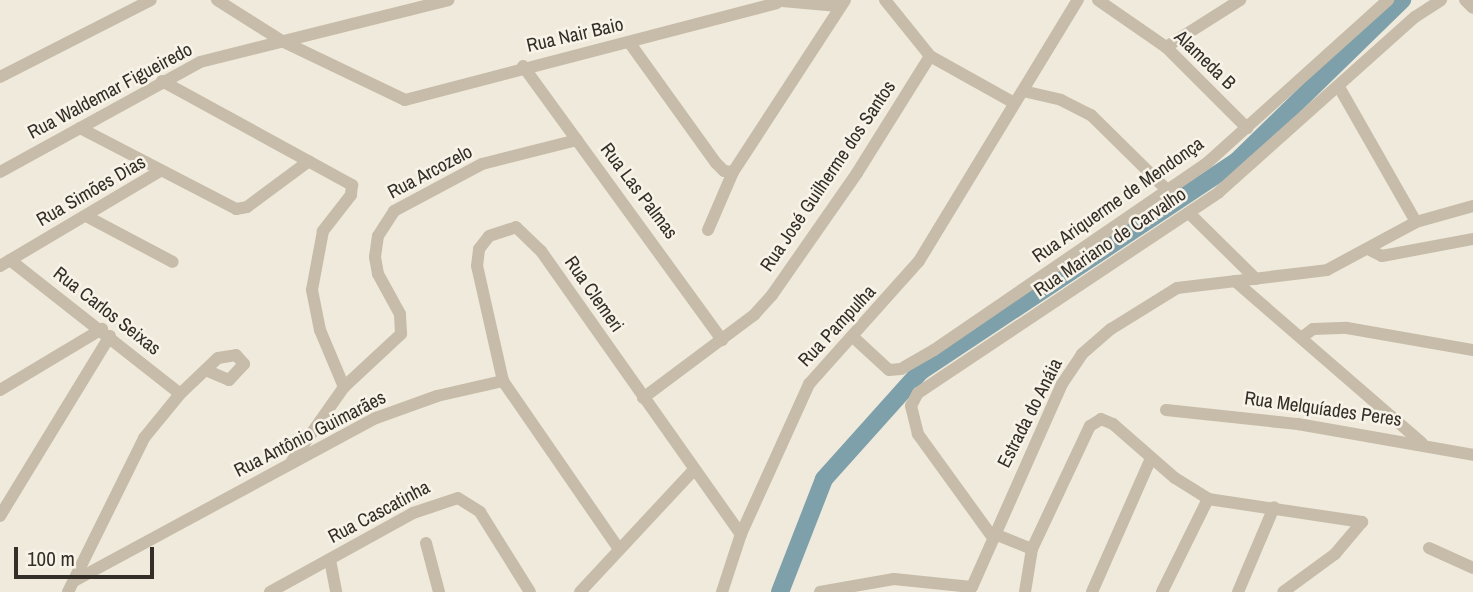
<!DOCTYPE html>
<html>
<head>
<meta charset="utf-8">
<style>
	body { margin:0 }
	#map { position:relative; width:1473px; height:592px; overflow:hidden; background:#f0eadc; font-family:"Archivo Narrow",sans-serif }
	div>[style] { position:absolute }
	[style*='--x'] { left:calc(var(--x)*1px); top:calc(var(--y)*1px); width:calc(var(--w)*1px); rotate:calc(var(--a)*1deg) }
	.river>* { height:18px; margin:-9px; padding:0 9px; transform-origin:9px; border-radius:9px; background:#7da0aa }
	.minor>* { height:12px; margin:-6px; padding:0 6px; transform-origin:6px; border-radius:6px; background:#c7bca9 }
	span { translate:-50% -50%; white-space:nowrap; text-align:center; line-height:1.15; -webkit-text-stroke:5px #f8f3e8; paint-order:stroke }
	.street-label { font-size:19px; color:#342e28 }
	.scale { position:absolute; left:14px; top:547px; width:140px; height:32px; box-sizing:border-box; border:4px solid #342e28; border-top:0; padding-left:9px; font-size:21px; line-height:24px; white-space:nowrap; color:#342e28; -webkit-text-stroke:5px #f8f3e8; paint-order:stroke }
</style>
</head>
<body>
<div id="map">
	<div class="river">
		<i style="--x:780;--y:592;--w:121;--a:-68.7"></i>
		<i style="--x:824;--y:479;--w:145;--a:-48.1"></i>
		<i style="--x:921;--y:371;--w:379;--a:-33.6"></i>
		<i style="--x:1237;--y:161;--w:231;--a:-44.3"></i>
	</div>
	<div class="minor">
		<i style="--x:217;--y:0;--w:77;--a:32.2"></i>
		<i style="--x:282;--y:41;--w:136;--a:25.6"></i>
		<i style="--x:405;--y:100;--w:384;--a:-14.6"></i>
		<i style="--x:771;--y:0;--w:67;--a:5.1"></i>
		<i style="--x:885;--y:0;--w:72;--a:51.2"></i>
		<i style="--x:930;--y:56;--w:96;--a:29.2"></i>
		<i style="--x:1098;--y:0;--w:83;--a:34.7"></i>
		<i style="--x:1166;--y:47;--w:115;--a:45"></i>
		<i style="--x:1465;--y:0;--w:11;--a:45"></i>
		<i style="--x:629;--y:42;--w:149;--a:54.3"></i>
		<i style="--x:716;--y:163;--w:11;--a:45"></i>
		<i style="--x:724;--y:171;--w:9;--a:6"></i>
		<i style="--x:733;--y:172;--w:205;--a:-56.9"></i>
		<i style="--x:1166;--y:47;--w:88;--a:-32.4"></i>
		<i style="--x:523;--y:66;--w:339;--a:54"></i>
		<i style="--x:0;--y:77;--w:169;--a:-27"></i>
		<i style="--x:162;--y:81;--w:217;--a:28.7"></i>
		<i style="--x:352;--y:185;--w:10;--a:96"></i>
		<i style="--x:351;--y:195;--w:46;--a:127.9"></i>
		<i style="--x:323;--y:231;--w:60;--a:100.6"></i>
		<i style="--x:312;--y:290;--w:41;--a:78.7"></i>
		<i style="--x:320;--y:330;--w:62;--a:67.2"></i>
		<i style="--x:1339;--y:87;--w:155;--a:60.3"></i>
		<i style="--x:1023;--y:91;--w:39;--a:13"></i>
		<i style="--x:1061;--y:100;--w:34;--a:27"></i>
		<i style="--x:1091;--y:115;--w:110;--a:44.6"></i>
		<i style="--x:80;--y:128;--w:176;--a:27.4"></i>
		<i style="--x:236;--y:209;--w:11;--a:-10"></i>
		<i style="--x:247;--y:207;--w:77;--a:-36.6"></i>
		<i style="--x:0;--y:172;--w:228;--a:-28.8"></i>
		<i style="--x:200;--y:62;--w:256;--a:-14"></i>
		<i style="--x:1189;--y:213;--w:94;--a:44.6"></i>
		<i style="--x:86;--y:216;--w:98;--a:27.9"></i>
		<i style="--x:708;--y:230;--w:63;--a:-66.7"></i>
		<i style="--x:1370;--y:250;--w:13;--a:27"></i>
		<i style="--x:1382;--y:256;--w:93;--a:-10.6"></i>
		<i style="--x:10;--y:260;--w:216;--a:38.2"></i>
		<i style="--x:0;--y:266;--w:186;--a:-30.7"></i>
		<i style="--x:1235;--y:281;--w:247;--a:40.9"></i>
		<i style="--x:852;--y:336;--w:50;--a:42.6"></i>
		<i style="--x:889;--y:370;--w:12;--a:-5"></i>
		<i style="--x:901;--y:369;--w:38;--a:-30"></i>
		<i style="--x:934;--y:350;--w:331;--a:-34.4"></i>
		<i style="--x:1207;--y:163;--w:244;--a:-42"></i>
		<i style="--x:1301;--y:338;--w:15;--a:-37"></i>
		<i style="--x:1313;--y:329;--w:34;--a:-2"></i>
		<i style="--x:1347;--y:328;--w:128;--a:9.9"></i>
		<i style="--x:503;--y:381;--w:118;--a:-102.7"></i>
		<i style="--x:477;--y:266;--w:17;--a:-83"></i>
		<i style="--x:479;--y:249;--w:16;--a:-52"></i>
		<i style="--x:489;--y:236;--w:28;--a:-18"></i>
		<i style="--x:516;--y:227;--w:35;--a:44"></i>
		<i style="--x:541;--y:251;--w:347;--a:54.8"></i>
		<i style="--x:0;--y:390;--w:119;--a:-30.9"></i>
		<i style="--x:643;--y:398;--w:139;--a:-36.8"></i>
		<i style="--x:754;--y:315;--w:27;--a:-48"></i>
		<i style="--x:772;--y:295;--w:149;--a:-55.1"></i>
		<i style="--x:857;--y:173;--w:138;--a:-58"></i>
		<i style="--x:1166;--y:410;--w:133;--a:6.1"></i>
		<i style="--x:1298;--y:424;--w:178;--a:10"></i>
		<i style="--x:292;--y:461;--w:90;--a:-54.9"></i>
		<i style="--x:344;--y:387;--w:78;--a:-42.9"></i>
		<i style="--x:401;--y:334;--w:20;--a:-93"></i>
		<i style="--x:400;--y:314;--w:46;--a:-118.8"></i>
		<i style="--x:378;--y:274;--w:17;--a:-100"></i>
		<i style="--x:375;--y:257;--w:21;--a:-82"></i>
		<i style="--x:378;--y:236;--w:30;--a:-57"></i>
		<i style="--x:394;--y:211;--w:100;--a:-28.1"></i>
		<i style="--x:482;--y:164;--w:98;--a:-14.2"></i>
		<i style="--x:0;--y:516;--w:211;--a:-58.6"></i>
		<i style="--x:992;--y:533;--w:43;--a:21.8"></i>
		<i style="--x:991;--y:535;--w:125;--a:-125.9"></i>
		<i style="--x:918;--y:434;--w:29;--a:-104"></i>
		<i style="--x:911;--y:406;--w:15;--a:-62"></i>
		<i style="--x:918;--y:393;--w:362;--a:-33.7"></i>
		<i style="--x:1219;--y:192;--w:263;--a:-41.8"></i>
		<i style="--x:1415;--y:17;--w:31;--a:-33"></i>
		<i style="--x:426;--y:543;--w:51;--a:75.1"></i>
		<i style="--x:1429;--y:548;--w:48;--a:24.4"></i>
		<i style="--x:330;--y:560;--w:33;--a:79"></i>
		<i style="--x:74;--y:581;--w:343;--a:-28.4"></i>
		<i style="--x:376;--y:418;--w:65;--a:-19.8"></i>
		<i style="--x:437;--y:396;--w:68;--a:-12.8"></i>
		<i style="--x:503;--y:381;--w:204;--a:55.4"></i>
		<i style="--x:972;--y:587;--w:222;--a:-66.1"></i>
		<i style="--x:1062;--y:384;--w:36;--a:-56"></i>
		<i style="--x:1082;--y:354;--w:38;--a:-41"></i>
		<i style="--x:1111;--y:329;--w:78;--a:-31.8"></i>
		<i style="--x:1177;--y:288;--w:151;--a:-6.8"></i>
		<i style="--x:1327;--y:270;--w:101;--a:-28.3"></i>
		<i style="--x:1416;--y:222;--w:59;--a:-15.7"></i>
		<i style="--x:68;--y:592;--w:172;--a:-63.7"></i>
		<i style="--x:144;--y:438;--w:57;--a:-50.7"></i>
		<i style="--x:180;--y:394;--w:52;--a:-43.5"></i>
		<i style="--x:218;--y:358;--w:18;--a:-9"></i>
		<i style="--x:236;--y:355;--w:12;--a:48"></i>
		<i style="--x:244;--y:364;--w:22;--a:133"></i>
		<i style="--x:229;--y:380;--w:23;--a:-157"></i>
		<i style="--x:270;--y:592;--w:163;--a:-28.9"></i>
		<i style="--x:413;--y:513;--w:47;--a:-18.4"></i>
		<i style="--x:458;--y:498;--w:26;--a:32"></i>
		<i style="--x:480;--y:512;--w:94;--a:58"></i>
		<i style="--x:580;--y:592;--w:166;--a:-47"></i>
		<i style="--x:722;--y:592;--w:61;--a:-71.9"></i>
		<i style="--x:741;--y:534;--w:165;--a:-65.6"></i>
		<i style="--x:809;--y:384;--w:165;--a:-48.2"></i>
		<i style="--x:919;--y:261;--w:306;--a:-58.7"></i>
		<i style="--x:820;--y:592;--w:75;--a:-10"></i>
		<i style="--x:894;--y:579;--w:78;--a:5.9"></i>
		<i style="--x:1025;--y:592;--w:44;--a:-80.8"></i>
		<i style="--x:1032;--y:549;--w:136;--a:-64.8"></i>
		<i style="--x:1090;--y:426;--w:13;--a:-32"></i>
		<i style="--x:1101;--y:419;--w:13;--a:23"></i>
		<i style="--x:1113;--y:424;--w:82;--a:41.1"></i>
		<i style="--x:1175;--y:478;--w:39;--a:32"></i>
		<i style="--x:1208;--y:499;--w:156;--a:8.5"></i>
		<i style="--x:1362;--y:522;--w:42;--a:130.2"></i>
		<i style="--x:1335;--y:554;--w:64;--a:143.8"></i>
		<i style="--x:1092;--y:592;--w:146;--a:-66.2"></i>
		<i style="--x:1162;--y:592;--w:104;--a:-63.7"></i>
		<i style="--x:1238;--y:592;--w:92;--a:-67"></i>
	</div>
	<div class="street-label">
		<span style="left:575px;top:35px;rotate:-13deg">Rua Nair Baio</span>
		<span style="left:1205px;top:60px;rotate:44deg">Alameda B</span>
		<span style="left:110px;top:91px;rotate:-28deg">Rua Waldemar Figueiredo</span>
		<span style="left:430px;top:172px;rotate:-28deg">Rua Arcozelo</span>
		<span style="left:828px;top:176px;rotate:-56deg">Rua José Guilherme dos Santos</span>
		<span style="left:91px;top:191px;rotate:-30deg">Rua Simões Dias</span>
		<span style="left:639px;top:191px;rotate:53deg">Rua Las Palmas</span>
		<span style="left:1118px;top:200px;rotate:-35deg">Rua Ariquerme de Mendonça</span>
		<span style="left:1110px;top:242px;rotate:-34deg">Rua Mariano de Carvalho</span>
		<span style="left:594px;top:294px;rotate:55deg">Rua Clemeri</span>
		<span style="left:107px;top:311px;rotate:38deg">Rua Carlos Seixas</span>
		<span style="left:837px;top:326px;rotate:-47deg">Rua Pampulha</span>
		<span style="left:1323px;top:409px;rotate:8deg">Rua Melquíades Peres</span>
		<span style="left:1030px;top:413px;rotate:-63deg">Estrada do Anáia</span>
		<span style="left:310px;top:434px;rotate:-27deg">Rua Antônio Guimarães</span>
		<span style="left:379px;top:512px;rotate:-28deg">Rua Cascatinha</span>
	</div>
	<div class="scale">100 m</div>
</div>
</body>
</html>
